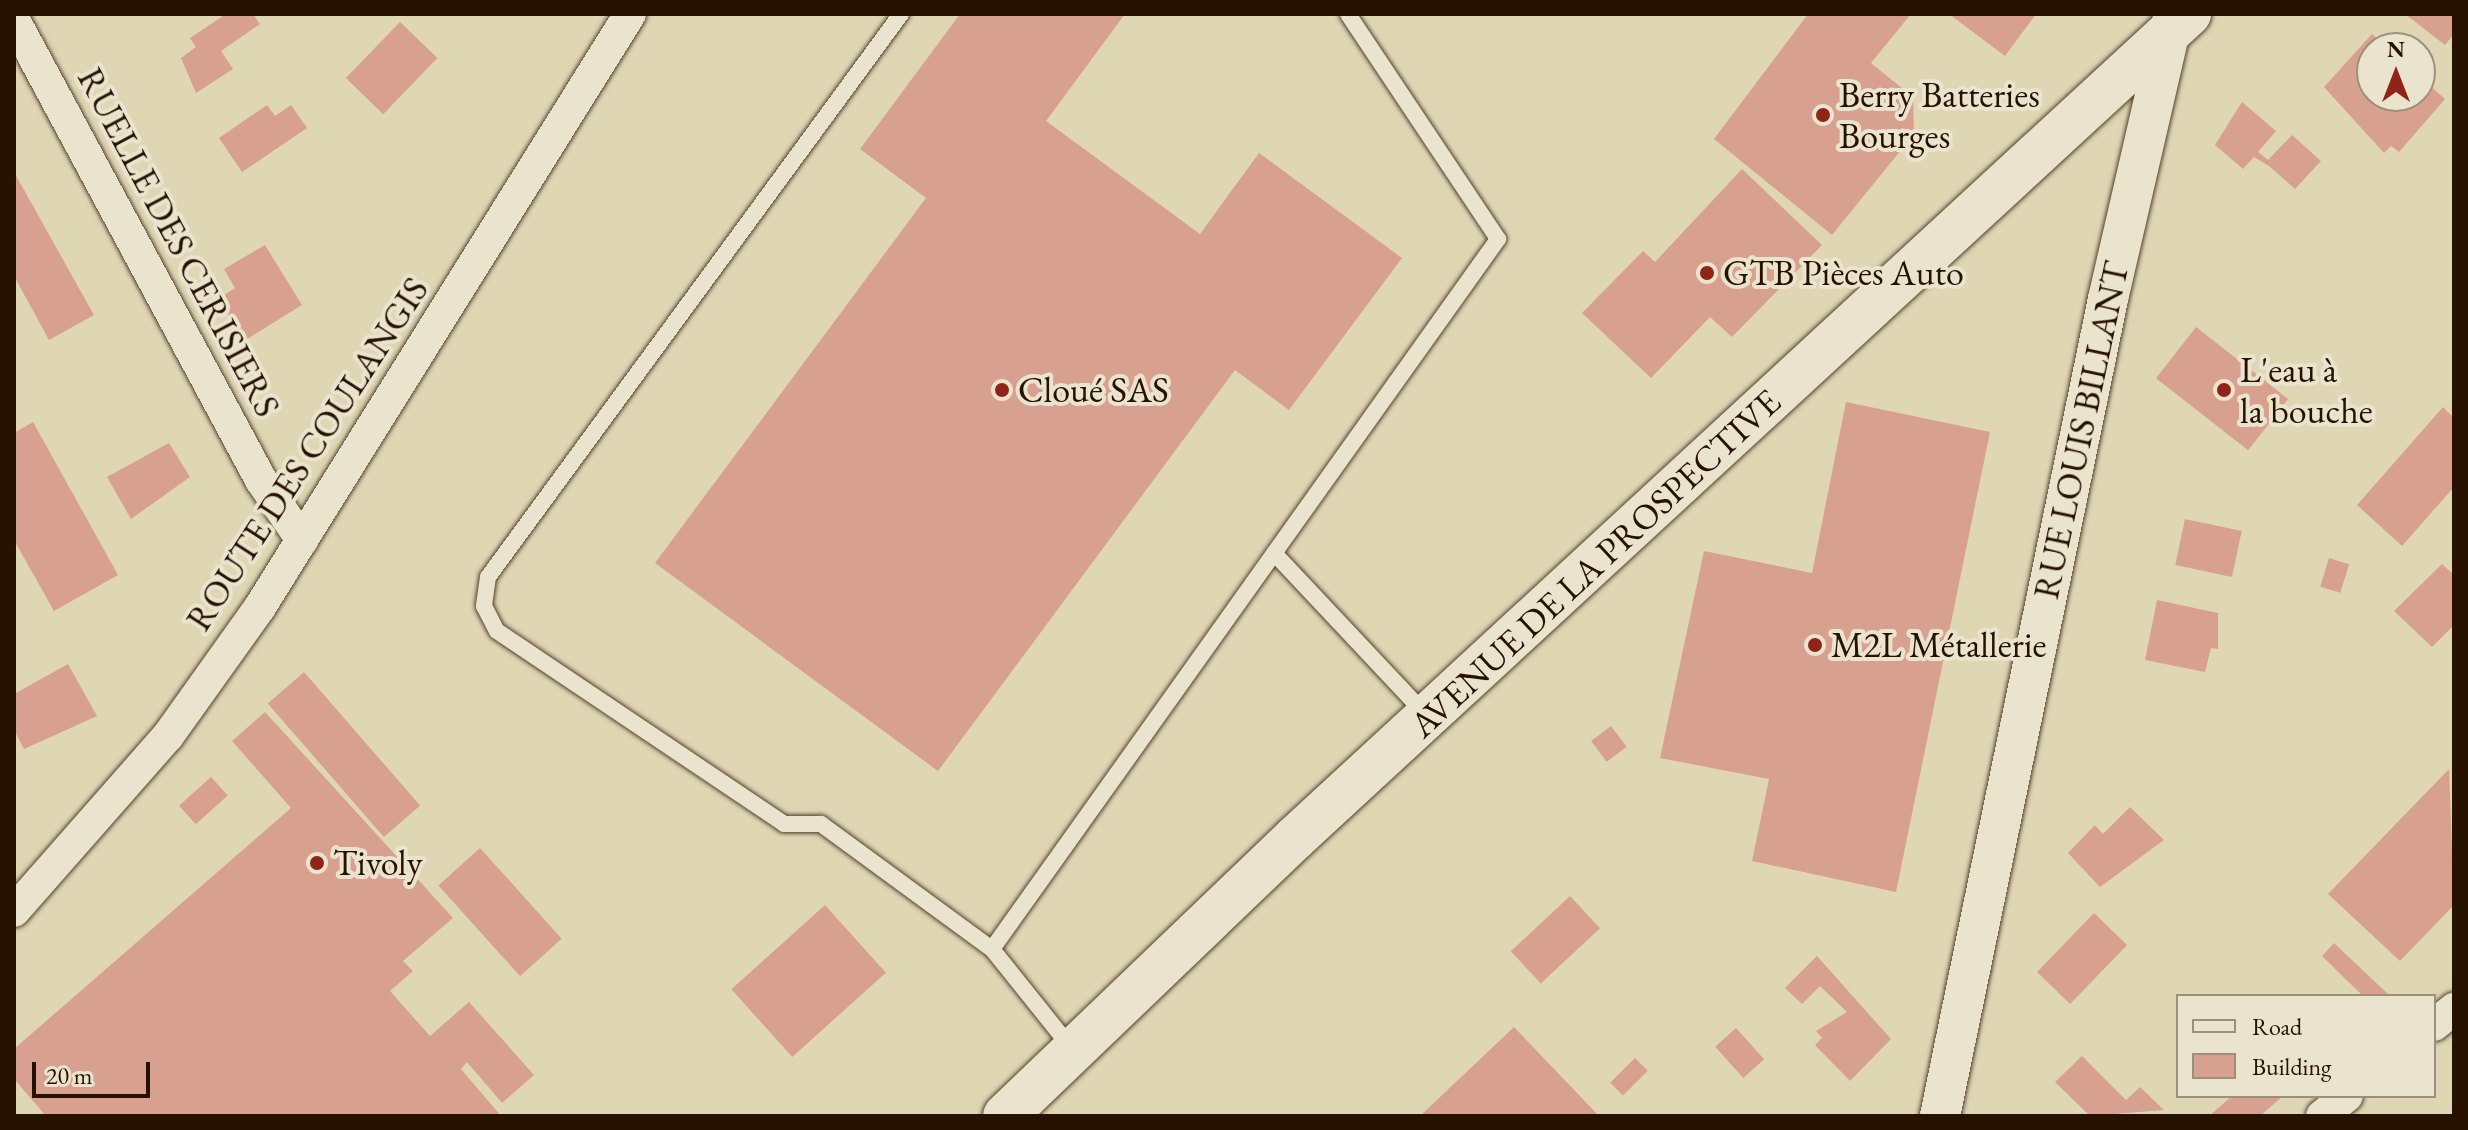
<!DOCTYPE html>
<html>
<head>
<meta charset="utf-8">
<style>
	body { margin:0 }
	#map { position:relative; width:2468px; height:1130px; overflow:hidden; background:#dfd6b4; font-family:"EB Garamond",serif }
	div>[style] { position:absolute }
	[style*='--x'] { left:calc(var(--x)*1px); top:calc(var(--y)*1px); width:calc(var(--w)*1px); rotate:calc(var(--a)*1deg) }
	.building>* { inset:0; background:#d8a18f; transform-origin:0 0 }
	.roads { filter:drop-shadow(0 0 2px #55422d) drop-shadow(0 0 2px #55422d) }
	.service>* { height:16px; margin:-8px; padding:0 8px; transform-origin:8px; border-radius:8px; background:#eae4ce }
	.minor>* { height:32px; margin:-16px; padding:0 16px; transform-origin:16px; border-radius:16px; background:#eae4ce }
	.tertiary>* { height:40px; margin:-20px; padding:0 20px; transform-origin:20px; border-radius:20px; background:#eae4ce }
	.secondary>* { height:44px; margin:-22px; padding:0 22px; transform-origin:22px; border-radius:22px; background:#eae4ce }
	.dots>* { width:22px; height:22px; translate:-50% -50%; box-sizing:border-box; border:4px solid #eae4ce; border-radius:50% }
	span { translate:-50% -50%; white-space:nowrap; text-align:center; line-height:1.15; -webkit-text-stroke:8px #eae4ce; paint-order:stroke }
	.poi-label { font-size:36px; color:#271100 }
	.left { translate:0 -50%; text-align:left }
	.street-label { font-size:36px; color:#271100 }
	.frame { position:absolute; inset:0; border:16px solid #271100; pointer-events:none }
	.legend { position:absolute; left:2176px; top:994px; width:260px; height:104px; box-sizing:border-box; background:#eae4ce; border:2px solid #9c907c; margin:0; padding:10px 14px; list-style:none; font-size:24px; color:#271100 }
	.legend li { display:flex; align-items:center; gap:16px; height:40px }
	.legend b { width:40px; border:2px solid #9c907c }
	.north { position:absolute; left:2356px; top:32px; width:80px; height:80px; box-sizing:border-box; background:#eae4ce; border:2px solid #9c907c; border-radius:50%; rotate:0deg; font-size:22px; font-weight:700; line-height:32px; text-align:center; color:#271100 }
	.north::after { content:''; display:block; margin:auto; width:28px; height:36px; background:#8f2418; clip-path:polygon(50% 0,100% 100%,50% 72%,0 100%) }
	.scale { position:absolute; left:32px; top:1062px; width:118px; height:36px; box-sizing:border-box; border:4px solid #271100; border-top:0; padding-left:10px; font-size:24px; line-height:28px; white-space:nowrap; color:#271100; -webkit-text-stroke:6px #eae4ce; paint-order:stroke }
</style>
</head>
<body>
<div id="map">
	<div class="building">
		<i style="clip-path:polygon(226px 14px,253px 14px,260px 24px,221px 51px,233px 69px,196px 93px,181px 58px,196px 47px,190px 38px)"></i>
		<i style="clip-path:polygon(960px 14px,1125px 14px,1046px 121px,1200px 234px,1259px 153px,1402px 258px,1289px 410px,1235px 370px,938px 771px,655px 563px,926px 198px,860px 149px)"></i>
		<i style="clip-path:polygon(1808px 14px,1911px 14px,1871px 63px,1913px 97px,1914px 134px,1832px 235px,1714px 139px)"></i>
		<i style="clip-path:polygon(1949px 14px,2036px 14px,2005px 56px)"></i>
		<i style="clip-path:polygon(2405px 14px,2454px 14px,2454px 34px,2445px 45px)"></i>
		<i style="left:400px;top:22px;width:52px;height:78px;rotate:44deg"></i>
		<i style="clip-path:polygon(2372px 34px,2388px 48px,2372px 48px,2372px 96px,2420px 96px,2420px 77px,2445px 99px,2399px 152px,2391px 146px,2384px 153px,2324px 87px)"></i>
		<i style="clip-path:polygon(2242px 102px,2276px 131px,2258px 152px,2268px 160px,2292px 135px,2321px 161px,2295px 189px,2269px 166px,2254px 157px,2243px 169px,2215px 145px)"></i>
		<i style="clip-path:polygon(267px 105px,275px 116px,291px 105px,307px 128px,242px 172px,219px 138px)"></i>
		<i style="clip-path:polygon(1742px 169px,1822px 245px,1732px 337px,1710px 317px,1651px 378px,1582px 313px,1643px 251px,1655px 262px)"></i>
		<i style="clip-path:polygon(14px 172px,94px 315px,49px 340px,14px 276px)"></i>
		<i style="clip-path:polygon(265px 245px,302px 305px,244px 341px,218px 299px,235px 288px,224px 269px)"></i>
		<i style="left:2196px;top:327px;width:117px;height:65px;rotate:38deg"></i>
		<i style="clip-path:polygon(1846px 402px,1990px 432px,1896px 892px,1752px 861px,1769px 779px,1660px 758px,1704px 551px,1812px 573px)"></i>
		<i style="clip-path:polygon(2443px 407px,2454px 418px,2454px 487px,2402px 546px,2357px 505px)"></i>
		<i style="clip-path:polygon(33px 422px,118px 575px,54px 611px,14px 540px,14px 433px)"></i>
		<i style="clip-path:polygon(169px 443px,190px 477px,131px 519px,107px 477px)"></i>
		<i style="left:2185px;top:519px;width:58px;height:47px;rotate:12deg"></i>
		<i style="left:2329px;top:558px;width:21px;height:30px;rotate:17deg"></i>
		<i style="clip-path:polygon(2442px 564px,2454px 575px,2454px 625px,2432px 647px,2394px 611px)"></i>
		<i style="clip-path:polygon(2157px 600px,2218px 613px,2218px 649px,2211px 648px,2205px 672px,2145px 660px)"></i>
		<i style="clip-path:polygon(68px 664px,97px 716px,24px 749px,14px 730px,14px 694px)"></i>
		<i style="left:304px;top:672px;width:177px;height:48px;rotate:49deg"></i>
		<i style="clip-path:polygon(265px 712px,453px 918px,403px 961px,413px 971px,390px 991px,430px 1036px,469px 1002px,534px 1075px,502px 1103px,467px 1062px,461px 1069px,501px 1116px,46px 1116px,14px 1079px,14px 1049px,291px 808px,232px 741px)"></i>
		<i style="left:1611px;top:726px;width:26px;height:25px;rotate:53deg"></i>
		<i style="clip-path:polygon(2449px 769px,2454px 905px,2400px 961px,2328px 894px)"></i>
		<i style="left:211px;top:777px;width:25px;height:43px;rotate:48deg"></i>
		<i style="clip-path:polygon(2130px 807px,2164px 840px,2100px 887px,2068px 853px,2095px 825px,2103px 834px)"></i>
		<i style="left:480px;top:848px;width:122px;height:56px;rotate:48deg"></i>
		<i style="left:1570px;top:896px;width:44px;height:81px;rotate:47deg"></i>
		<i style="left:825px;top:905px;width:91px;height:126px;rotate:48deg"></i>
		<i style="left:2094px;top:913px;width:46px;height:82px;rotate:44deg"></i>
		<i style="clip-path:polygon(2334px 943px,2390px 996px,2363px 996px,2322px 956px)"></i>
		<i style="clip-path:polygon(1817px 956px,1891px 1039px,1850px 1081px,1815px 1045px,1822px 1038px,1816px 1031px,1847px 1012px,1820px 986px,1802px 1004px,1785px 988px)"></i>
		<i style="clip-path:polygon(1514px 1027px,1599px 1116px,1420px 1116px)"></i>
		<i style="left:1736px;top:1028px;width:42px;height:28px;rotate:48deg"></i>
		<i style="clip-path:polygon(2082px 1056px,2126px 1100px,2140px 1087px,2164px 1110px,2090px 1116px,2055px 1082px)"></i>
		<i style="left:1635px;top:1058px;width:18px;height:35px;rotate:45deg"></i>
		<i style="clip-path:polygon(2232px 1096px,2283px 1096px,2260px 1116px,2209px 1116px)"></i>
	</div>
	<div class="roads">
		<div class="service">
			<i style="--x:901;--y:14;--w:698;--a:126.26"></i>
			<i style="--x:488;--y:577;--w:29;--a:98"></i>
			<i style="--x:484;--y:606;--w:28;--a:63"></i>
			<i style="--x:497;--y:631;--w:346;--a:33.9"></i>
			<i style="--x:784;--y:824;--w:37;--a:0"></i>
			<i style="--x:821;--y:824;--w:212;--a:36.2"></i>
			<i style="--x:992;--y:949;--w:128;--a:51.3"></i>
			<i style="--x:1274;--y:553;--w:222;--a:46.8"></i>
			<i style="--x:992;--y:949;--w:872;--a:-54.52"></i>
			<i style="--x:1498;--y:239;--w:270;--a:-123.7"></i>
		</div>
		<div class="minor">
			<i style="--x:14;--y:20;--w:522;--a:61.77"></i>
			<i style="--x:261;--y:480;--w:73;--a:55.7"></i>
			<i style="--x:14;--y:911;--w:233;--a:-48.7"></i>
			<i style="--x:168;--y:736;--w:158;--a:-54.5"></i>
			<i style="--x:260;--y:607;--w:699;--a:-58.04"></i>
			<i style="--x:2434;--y:1025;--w:26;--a:-39"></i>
			<i style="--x:2322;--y:1116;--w:32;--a:-39"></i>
		</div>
		<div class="tertiary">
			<i style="--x:1940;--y:1116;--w:834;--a:-78.38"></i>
			<i style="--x:2108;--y:299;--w:289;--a:-77"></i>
		</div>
		<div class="secondary">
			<i style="--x:1005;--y:1116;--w:402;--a:-43.8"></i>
			<i style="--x:1295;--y:838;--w:1216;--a:-42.67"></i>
		</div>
	</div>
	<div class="dots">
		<i style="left:1823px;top:115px;background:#8f2418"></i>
		<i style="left:1707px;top:273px;background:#8f2418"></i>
		<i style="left:1002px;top:390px;background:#8f2418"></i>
		<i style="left:2224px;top:390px;background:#8f2418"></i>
		<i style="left:1815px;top:645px;background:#8f2418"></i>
		<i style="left:317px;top:863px;background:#8f2418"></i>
	</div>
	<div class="poi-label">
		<span class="left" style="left:1839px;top:115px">Berry Batteries<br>Bourges</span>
		<span class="left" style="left:1723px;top:273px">GTB Pièces Auto</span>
		<span class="left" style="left:2240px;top:390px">L'eau à<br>la bouche</span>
		<span class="left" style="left:1018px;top:390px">Cloué SAS</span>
		<span class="left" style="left:1831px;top:645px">M2L Métallerie</span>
		<span class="left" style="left:333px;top:863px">Tivoly</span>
	</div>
	<div class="street-label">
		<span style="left:179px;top:242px;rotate:62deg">RUELLE DES CERISIERS</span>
		<span style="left:2081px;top:430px;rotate:-78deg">RUE LOUIS BILLANT</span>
		<span style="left:307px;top:454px;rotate:-57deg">ROUTE DES COULANGIS</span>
		<span style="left:1595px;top:563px;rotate:-43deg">AVENUE DE LA PROSPECTIVE</span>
	</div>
	<div class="frame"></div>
	<ul class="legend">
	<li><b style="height:10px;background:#eae4ce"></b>Road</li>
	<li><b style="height:22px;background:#d8a18f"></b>Building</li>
	</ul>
	<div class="north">N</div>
	<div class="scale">20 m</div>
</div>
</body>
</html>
